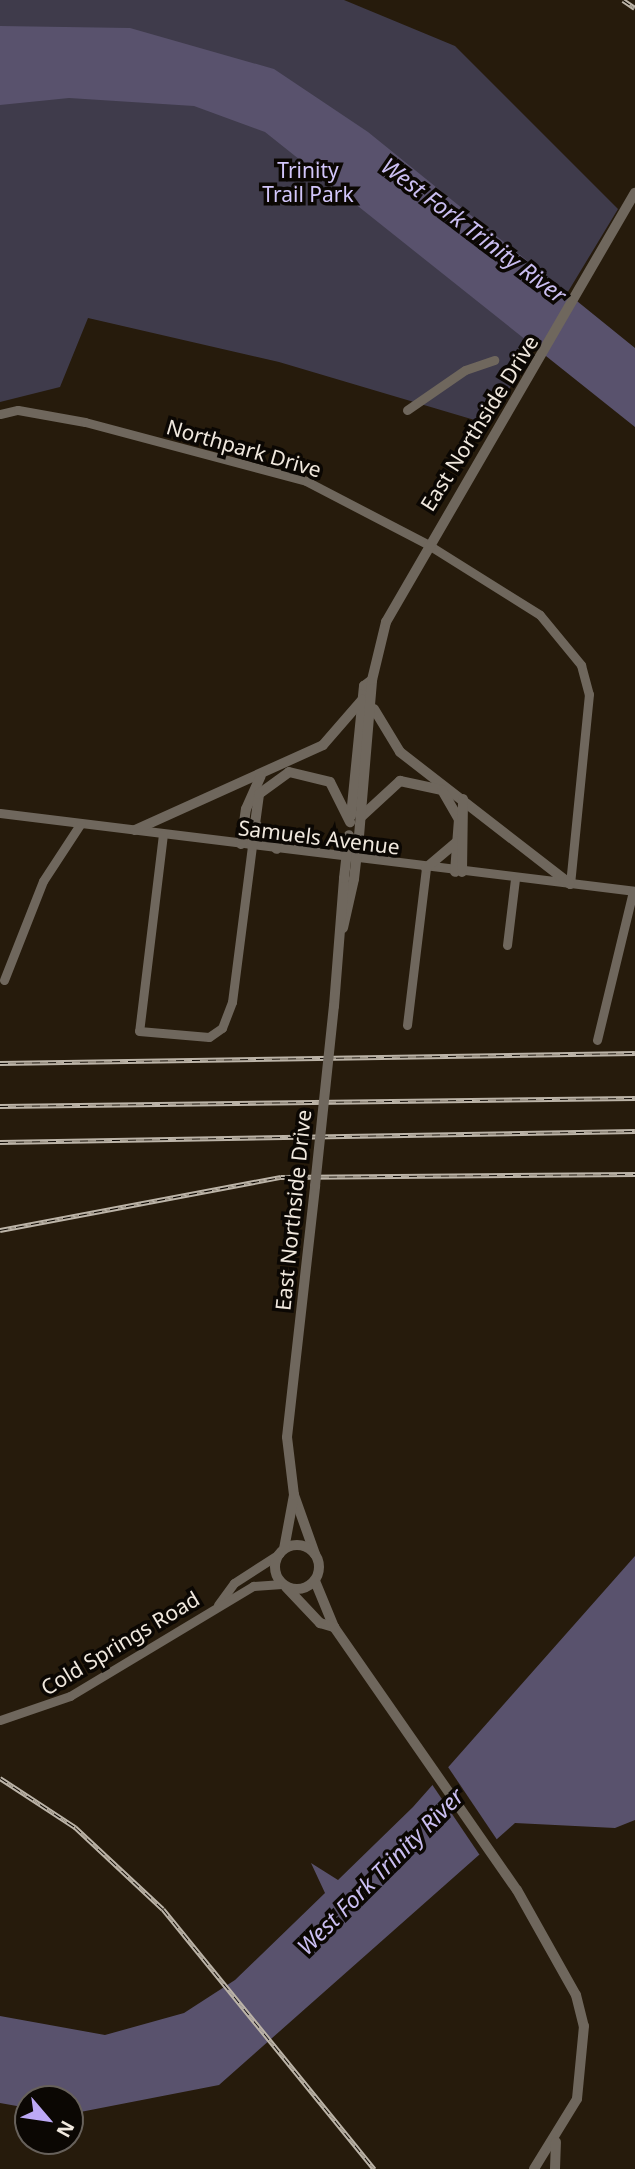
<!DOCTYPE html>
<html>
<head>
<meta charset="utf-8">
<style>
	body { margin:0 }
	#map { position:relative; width:635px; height:2169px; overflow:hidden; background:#261b0c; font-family:"Noto Sans",sans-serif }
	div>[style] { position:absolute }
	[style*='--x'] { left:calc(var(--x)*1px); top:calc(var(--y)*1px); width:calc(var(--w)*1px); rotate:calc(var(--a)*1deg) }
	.green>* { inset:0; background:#3f3b4b }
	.water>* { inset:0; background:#59526d }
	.pier>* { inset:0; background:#261b0c; transform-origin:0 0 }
	.minor>* { height:9px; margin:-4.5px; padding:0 4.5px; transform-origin:4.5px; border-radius:4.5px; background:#6f675d }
	.tertiary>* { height:10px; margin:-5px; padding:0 5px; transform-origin:5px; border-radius:5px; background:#6f675d }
	.tertiary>.ring { margin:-5px; padding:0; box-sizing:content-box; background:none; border:10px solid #6f675d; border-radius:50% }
	.rail>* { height:5px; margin-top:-2.5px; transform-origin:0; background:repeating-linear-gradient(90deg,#0b0703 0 8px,#bcb4a8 0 16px); box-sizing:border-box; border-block:2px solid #bcb4a8 }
	.tertiary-bridge>* { height:10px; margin:-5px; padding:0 5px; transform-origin:5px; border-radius:5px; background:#6f675d }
	span { translate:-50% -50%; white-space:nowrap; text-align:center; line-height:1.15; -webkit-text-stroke:7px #0b0703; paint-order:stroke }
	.park-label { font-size:21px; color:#d2c6fa }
	.street-label { font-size:21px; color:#f0e8de }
	.water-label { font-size:23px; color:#cabef1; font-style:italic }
	.north { position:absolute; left:14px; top:2085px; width:70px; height:70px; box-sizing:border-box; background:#0b0703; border:2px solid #67615b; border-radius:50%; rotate:119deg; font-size:19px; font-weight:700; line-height:28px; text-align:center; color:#f0e8de }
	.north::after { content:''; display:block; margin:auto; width:24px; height:32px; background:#bda9f5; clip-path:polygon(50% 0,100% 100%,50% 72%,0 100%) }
</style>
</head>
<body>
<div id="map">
	<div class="green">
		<i style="clip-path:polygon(0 0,344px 0,455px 46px,618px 209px,488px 424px,279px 362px,88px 318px,60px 387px,0 402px)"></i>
	</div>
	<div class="water">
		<i style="clip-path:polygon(0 26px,130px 28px,274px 69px,368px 132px,635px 348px,635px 427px,265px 132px,194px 106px,69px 98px,0 105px)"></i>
		<i style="clip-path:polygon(635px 1556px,635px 1820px,615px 1828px,515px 1823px,219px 2085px,70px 2114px,70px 2099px,28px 2099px,28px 2108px,0 2103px,0 2016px,105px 2035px,184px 2013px,235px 1980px,325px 1893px,311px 1863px,338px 1880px,413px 1807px)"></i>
	</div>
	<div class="pier">
		<i style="left:446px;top:1764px;width:94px;height:23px;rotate:56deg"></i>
	</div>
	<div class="minor">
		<i style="--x:407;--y:410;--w:70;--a:-34.6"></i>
		<i style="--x:465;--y:370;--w:31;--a:-19"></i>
		<i style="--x:0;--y:414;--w:18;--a:-13"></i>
		<i style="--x:18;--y:410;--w:68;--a:10.2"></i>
		<i style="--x:85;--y:422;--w:229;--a:14.9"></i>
		<i style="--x:306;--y:481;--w:136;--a:27.5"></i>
		<i style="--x:427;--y:544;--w:133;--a:32.1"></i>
		<i style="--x:540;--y:615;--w:65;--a:50.6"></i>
		<i style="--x:581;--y:665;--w:30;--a:75"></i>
		<i style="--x:589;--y:694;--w:191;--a:95.7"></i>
		<i style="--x:0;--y:813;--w:640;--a:7"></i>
		<i style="--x:163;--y:834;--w:198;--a:96.9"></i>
		<i style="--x:139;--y:1031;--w:70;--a:4.9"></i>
		<i style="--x:209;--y:1037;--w:16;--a:-35"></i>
		<i style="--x:222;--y:1028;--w:28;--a:-69"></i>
		<i style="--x:232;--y:1002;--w:157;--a:-82.7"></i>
		<i style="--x:507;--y:945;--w:66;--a:-83.1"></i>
		<i style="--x:4;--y:980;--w:106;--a:-68.5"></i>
		<i style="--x:43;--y:881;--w:69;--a:-56.8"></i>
		<i style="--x:407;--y:1025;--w:158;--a:-83.1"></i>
		<i style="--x:597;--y:1040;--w:153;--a:-76.4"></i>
		<i style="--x:218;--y:1605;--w:27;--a:-54"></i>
		<i style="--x:234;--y:1583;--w:54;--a:-32.8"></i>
		<i style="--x:0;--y:1720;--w:74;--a:-18.9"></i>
		<i style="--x:70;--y:1696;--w:214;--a:-31"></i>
		<i style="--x:253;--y:1586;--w:29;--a:-4"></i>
	</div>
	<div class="tertiary">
		<i style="--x:374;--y:709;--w:50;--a:58.8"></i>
		<i style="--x:400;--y:752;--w:215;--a:37.8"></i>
		<i style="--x:351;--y:816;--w:131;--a:-84.3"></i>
		<i style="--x:364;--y:686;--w:10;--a:-37"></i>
		<i style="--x:362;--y:816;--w:52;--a:-42.6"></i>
		<i style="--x:400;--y:781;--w:43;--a:12.1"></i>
		<i style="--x:442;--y:790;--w:34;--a:60"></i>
		<i style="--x:459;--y:819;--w:53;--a:94.3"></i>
		<i style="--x:254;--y:822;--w:35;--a:50"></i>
		<i style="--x:135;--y:830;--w:206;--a:-24.3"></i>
		<i style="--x:323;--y:745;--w:60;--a:-49.1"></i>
		<i style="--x:359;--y:836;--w:157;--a:-85.2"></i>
		<i style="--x:372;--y:680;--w:60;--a:-76.4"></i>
		<i style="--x:386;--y:622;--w:496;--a:-59.9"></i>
		<i style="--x:241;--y:844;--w:35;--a:-82"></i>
		<i style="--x:246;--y:809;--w:36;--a:-66"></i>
		<i style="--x:252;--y:846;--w:52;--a:-82.3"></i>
		<i style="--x:259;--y:794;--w:37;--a:-36"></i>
		<i style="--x:289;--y:772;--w:42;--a:13.7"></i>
		<i style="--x:330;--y:782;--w:45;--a:63.4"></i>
		<i style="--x:426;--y:868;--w:42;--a:-40.2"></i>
		<i style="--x:462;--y:872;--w:73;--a:-89.2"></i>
		<i style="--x:343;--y:928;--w:50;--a:-77.3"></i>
		<i style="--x:334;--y:1006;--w:128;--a:-85.5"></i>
		<i style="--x:294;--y:1495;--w:63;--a:70.4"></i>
		<i class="ring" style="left:275px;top:1545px;width:34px;height:34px"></i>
		<i style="--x:284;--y:1549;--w:55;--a:-79.5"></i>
		<i style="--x:294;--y:1495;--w:58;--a:-96.9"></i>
		<i style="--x:287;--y:1437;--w:253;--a:-83.6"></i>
		<i style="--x:315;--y:1581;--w:50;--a:67.6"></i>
		<i style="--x:334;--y:1627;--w:320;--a:55.2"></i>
		<i style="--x:517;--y:1890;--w:120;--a:60.7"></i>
		<i style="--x:576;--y:1995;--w:32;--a:76"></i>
		<i style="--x:584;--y:2026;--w:73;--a:95.5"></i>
		<i style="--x:577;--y:2099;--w:82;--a:121.6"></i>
		<i style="--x:286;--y:1587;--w:50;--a:46.6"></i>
		<i style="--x:320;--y:1623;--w:15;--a:16"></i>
		<i style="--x:555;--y:2169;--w:27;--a:-88"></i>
	</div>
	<div class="rail">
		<i style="--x:623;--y:0;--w:14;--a:34"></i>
		<i style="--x:0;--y:1063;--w:635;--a:-0.9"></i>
		<i style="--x:0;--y:1106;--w:635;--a:-0.72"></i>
		<i style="--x:0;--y:1142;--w:635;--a:-0.99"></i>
		<i style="--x:0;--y:1230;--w:286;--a:-10.7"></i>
		<i style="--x:281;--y:1177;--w:354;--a:-0.5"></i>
		<i style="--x:0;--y:1778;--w:90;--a:33.2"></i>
		<i style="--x:75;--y:1827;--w:120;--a:43"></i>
		<i style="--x:163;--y:1909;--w:335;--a:50.9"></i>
	</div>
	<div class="tertiary-bridge">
		<i style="--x:344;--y:878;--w:43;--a:-83.4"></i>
		<i style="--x:354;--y:879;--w:43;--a:-83.4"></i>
		<i style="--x:315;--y:1186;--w:181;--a:-84"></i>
	</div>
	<div class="park-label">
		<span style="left:308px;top:182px">Trinity<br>Trail Park</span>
	</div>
	<div class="street-label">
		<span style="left:479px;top:423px;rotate:-58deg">East Northside Drive</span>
		<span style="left:244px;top:448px;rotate:16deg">Northpark Drive</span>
		<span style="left:319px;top:837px;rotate:7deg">Samuels Avenue</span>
		<span style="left:293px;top:1210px;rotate:-84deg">East Northside Drive</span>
		<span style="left:120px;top:1643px;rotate:-31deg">Cold Springs Road</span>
	</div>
	<div class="water-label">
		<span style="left:474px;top:230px;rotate:37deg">West Fork Trinity River</span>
		<span style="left:380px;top:1871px;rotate:-45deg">West Fork Trinity River</span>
	</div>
	<div class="north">N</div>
</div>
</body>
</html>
